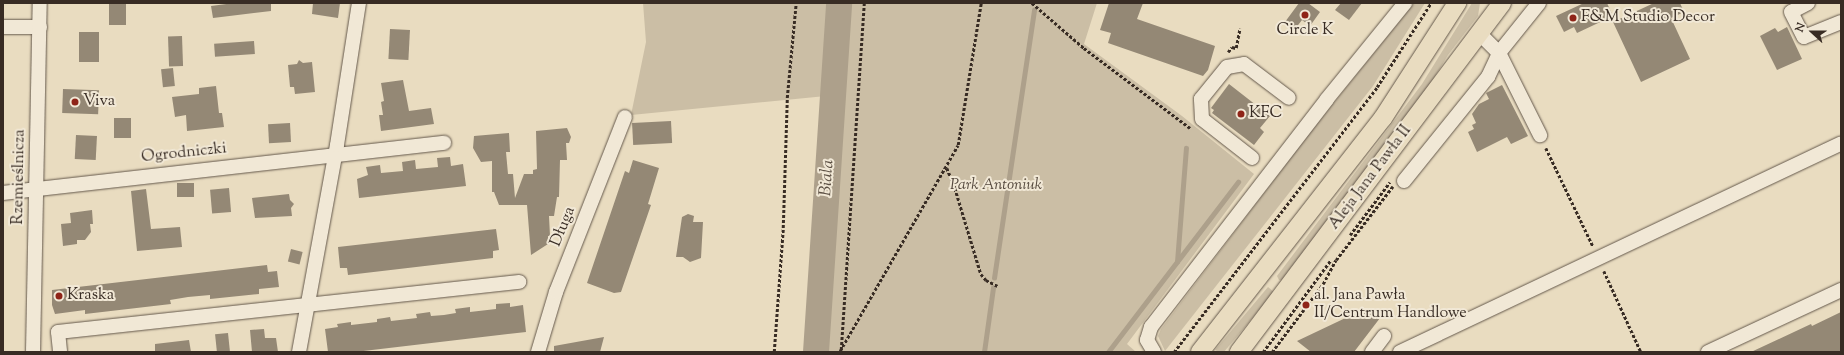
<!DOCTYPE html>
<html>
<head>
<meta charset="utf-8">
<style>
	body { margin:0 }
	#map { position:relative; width:1844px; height:355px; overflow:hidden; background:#e9dcc0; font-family:"Sorts Mill Goudy",serif }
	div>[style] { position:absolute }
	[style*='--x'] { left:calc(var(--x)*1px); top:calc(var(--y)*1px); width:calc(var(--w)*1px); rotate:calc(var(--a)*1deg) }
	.green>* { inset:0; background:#cbbea5; transform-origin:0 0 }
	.stream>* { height:4.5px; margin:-2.25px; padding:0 2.25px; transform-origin:2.25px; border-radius:2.25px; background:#ada08b }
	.river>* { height:26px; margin:-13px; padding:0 13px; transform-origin:13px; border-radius:13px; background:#ada08b }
	.building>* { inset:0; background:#948875; transform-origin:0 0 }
	.path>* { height:2.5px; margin-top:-1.25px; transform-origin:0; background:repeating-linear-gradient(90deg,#382c24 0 3px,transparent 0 5px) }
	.roads { filter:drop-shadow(0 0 1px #64584b) drop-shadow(0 0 1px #64584b) }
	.minor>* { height:14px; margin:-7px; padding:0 7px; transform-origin:7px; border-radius:7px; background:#f1e8d6 }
	.major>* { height:18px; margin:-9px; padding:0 9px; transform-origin:9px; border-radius:9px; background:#e9dcc0 }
	.dots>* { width:11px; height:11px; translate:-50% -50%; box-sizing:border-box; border:2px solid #f1e8d6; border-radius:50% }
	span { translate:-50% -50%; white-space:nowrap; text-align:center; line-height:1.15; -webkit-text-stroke:4px #f1e8d6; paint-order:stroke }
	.poi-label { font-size:16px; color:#382c24 }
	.left { translate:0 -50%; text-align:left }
	.street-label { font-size:16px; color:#382c24 }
	.park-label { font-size:16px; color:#55493e; font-style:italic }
	.water-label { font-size:17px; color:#5b4f43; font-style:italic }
	.frame { position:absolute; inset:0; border:4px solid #382c24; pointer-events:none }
	.north { position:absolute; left:1792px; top:12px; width:40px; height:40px; -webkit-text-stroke:3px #f1e8d6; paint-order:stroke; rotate:291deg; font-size:11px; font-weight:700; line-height:16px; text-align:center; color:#382c24 }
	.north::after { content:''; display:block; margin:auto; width:14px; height:18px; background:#382c24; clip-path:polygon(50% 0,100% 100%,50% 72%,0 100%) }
</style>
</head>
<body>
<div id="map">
	<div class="green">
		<i style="clip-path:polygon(643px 3px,832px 3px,826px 96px,631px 115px,646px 42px)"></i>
		<i style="clip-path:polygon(840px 3px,1097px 3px,1084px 44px,1182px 116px,1254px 174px,1127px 344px,1136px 352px,819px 352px)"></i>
		<i style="clip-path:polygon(1414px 3px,1425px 3px,1373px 86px,1165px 351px,1158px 336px,1161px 329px,1308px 135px)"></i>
		<i style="clip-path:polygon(1472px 3px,1480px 3px,1478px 16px,1448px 55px,1423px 96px,1283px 281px,1279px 280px,1277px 276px,1422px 84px)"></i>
		<i style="left:1268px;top:287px;width:8px;height:82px;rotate:40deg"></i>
	</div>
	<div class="stream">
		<i style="--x:1177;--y:262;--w:114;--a:-85.5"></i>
		<i style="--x:994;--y:278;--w:271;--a:-81.5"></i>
		<i style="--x:984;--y:352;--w:65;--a:-82"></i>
		<i style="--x:1108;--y:352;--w:214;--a:-52.6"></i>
	</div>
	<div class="river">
		<i style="--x:816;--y:352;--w:350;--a:-86.2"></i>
	</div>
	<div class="building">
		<i style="left:109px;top:3px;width:17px;height:22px"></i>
		<i style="clip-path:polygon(234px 3px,271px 3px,271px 11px,213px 18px,211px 6px)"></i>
		<i style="clip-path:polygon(313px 3px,340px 3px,338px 18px,312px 14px)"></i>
		<i style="clip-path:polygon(1109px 3px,1143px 3px,1137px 19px,1215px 46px,1208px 70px,1203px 76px,1108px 43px,1111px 33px,1100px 30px)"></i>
		<i style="clip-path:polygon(1299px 3px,1308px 3px,1320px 12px,1310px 26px,1302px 20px,1295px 29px,1285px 22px)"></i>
		<i style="clip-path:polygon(1341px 3px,1362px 3px,1349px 20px,1335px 10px)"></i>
		<i style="clip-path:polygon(1584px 3px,1607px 3px,1613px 16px,1577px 33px,1574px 27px,1564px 32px,1556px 16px)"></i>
		<i style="clip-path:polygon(1654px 3px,1680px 3px,1684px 12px,1671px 18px,1690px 59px,1641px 82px,1613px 22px)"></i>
		<i style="clip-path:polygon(1787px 27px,1802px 59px,1777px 70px,1760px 36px,1775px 28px,1778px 32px)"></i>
		<i style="left:390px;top:29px;width:20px;height:30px;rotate:3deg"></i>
		<i style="left:79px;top:32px;width:20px;height:30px"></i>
		<i style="left:182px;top:36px;width:30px;height:14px;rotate:88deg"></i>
		<i style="left:254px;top:41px;width:13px;height:40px;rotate:86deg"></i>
		<i style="clip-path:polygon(299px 60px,303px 63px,312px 62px,315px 92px,295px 94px,294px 87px,290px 87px,288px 65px,297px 64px)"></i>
		<i style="left:173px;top:68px;width:18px;height:12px;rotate:84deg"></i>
		<i style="clip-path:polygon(403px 80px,409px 111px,431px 108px,434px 124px,381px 131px,379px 115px,383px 115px,381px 102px,384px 101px,381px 83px)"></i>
		<i style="clip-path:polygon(1229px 84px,1270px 116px,1260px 128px,1264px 132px,1254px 145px,1212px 113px,1214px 110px,1211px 108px)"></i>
		<i style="clip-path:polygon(1502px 85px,1528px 136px,1511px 144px,1507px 137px,1477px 152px,1468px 132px,1474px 129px,1472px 125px,1476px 123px,1472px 114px,1479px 104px,1489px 99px,1486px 93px)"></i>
		<i style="clip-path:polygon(216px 86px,219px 113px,222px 113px,224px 127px,187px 131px,186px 115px,175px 117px,172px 97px,199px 94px,199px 88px)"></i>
		<i style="left:63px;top:89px;width:36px;height:24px;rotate:2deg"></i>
		<i style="left:114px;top:118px;width:17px;height:20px"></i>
		<i style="left:671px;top:121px;width:22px;height:39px;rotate:87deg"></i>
		<i style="left:290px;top:123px;width:19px;height:22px;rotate:87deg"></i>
		<i style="clip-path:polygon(567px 128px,571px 137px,569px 143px,566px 143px,567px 160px,560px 160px,559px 197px,557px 197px,554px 216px,549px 216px,550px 236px,548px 236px,548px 244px,531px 255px,527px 205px,499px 205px,494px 192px,492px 192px,492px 161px,481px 162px,473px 148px,474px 136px,509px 133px,510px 152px,506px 152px,508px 174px,513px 174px,515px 198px,524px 174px,533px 174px,533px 170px,537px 169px,536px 131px)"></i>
		<i style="left:76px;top:135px;width:21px;height:24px;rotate:3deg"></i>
		<i style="clip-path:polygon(450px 157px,451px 166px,463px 164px,466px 186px,359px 198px,357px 179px,368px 175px,366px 167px,380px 165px,381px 173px,403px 171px,402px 162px,415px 160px,416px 169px,438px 167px,437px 158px)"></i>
		<i style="clip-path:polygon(633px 160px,659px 168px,648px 204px,651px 205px,621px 292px,614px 293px,587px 283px,625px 171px,629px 173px)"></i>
		<i style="left:177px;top:183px;width:17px;height:14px"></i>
		<i style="left:229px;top:188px;width:24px;height:19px;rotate:85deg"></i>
		<i style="clip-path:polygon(146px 189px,151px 229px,180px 227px,182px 247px,137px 251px,131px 191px)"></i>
		<i style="clip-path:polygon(289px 194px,290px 200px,294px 204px,291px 208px,292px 216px,255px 218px,252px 198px)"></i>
		<i style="clip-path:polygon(92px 210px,93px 224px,90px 224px,91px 232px,85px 240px,77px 240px,77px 244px,63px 246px,61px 224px,71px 223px,70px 213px)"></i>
		<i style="clip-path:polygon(688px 214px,694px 216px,693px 222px,703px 222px,701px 258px,690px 262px,683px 257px,676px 257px,682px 217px)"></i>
		<i style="clip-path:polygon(496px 229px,499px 250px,493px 251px,493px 258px,348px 275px,347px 268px,340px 268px,338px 247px)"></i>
		<i style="left:291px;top:249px;width:12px;height:13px;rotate:14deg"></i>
		<i style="clip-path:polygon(267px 265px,268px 272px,277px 271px,279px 287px,259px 289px,259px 294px,210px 299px,210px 295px,188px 297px,170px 300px,171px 304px,85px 314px,85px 310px,55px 314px,52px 305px,52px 290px)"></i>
		<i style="clip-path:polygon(510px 303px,510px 307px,523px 305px,526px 332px,355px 352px,328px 352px,325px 329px,338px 327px,337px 324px,351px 322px,351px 325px,377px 322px,377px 319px,384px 318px,390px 317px,391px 321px,417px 318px,416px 314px,430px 312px,431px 316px,444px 315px,456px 313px,455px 309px,470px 307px,470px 312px,496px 309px,496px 304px)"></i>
		<i style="clip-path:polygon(1369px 310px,1380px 318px,1354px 352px,1311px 352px,1297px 341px,1356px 313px,1360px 316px,1363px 311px,1367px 313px)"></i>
		<i style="clip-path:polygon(1841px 312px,1841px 352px,1751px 352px,1811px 324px,1812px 326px)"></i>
		<i style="clip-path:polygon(264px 329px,265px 338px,276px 338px,278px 352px,252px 352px,250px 330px)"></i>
		<i style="left:228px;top:333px;width:19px;height:13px;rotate:84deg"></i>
		<i style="clip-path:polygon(604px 337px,600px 352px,554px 352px,554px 346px)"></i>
		<i style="clip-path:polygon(189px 340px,191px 352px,155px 352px,155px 344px)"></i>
	</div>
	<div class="path">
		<i style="--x:1032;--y:3;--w:69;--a:40.9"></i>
		<i style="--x:1084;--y:48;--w:133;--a:37"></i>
		<i style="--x:1228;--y:52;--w:6;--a:-51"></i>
		<i style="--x:1232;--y:47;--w:4;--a:14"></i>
		<i style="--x:1236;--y:48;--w:20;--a:-79"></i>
		<i style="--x:1546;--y:148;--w:109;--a:64.4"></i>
		<i style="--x:947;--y:168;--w:22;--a:68"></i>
		<i style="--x:955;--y:188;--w:90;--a:73.2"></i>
		<i style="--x:981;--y:274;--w:8;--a:50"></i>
		<i style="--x:986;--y:280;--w:13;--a:27"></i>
		<i style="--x:1350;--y:235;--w:66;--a:-53"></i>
		<i style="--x:1604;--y:271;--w:89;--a:65.4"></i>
		<i style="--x:841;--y:350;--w:348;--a:-86.2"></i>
		<i style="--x:840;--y:351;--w:237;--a:-60.2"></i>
		<i style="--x:958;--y:145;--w:144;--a:-80.8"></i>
		<i style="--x:774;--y:352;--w:124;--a:-85.8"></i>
		<i style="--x:783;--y:228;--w:130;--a:-88.2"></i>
		<i style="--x:787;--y:98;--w:95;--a:-84.6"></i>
		<i style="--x:1174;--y:352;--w:334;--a:-52.5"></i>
		<i style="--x:1377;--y:87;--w:100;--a:-57.3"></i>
		<i style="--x:1263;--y:352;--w:113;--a:-53.6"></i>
		<i style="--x:1272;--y:352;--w:85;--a:-53.1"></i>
		<i style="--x:1323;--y:284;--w:27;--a:-62"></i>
		<i style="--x:1336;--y:260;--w:93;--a:-52.4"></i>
	</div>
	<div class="roads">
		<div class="minor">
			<i style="--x:1539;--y:3;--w:64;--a:128.7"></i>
			<i style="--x:1499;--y:53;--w:92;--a:63.4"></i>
			<i style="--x:1808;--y:3;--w:19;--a:152"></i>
			<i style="--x:1791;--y:12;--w:28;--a:63"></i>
			<i style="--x:1804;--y:37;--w:40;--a:-22"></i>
			<i style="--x:3;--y:27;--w:37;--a:0"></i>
			<i style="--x:1252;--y:158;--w:63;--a:-142"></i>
			<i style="--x:1202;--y:119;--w:20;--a:-93"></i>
			<i style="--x:1201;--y:99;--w:41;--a:-50.9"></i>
			<i style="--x:1227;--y:67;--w:17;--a:-10"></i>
			<i style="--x:1244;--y:64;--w:56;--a:37.1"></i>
			<i style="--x:1404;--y:181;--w:134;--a:-51.1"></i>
			<i style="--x:1488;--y:77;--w:26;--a:-65"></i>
			<i style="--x:1499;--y:53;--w:28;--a:-135"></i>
			<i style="--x:3;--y:193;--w:444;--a:-6.5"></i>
			<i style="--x:60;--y:351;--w:19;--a:-96"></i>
			<i style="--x:58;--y:332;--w:464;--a:-6.2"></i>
			<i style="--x:33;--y:352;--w:349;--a:-88.9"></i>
			<i style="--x:299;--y:352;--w:210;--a:-79.6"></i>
			<i style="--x:337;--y:145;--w:144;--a:-81.2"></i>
			<i style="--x:538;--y:352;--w:63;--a:-73.3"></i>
			<i style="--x:556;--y:292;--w:188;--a:-68.5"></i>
			<i style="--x:1154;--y:352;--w:14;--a:-120"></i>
			<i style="--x:1147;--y:340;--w:14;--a:-73"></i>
			<i style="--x:1151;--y:327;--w:288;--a:-52.3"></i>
			<i style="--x:1327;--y:99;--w:124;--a:-50.9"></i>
			<i style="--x:1372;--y:352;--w:20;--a:-53"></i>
			<i style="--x:1400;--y:352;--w:488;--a:-25.3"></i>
			<i style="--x:1708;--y:352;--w:147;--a:-25"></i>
		</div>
		<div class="major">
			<i style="--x:1200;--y:352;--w:297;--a:-52"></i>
			<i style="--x:1383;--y:118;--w:137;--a:-57.2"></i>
			<i style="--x:1239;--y:352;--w:437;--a:-53"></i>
		</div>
	</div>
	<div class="dots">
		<i style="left:1305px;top:15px;background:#8f2418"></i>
		<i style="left:1573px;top:18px;background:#8f2418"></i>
		<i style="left:75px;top:102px;background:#8f2418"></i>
		<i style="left:1241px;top:114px;background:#8f2418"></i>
		<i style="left:59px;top:296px;background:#8f2418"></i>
		<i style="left:1306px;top:305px;background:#8f2418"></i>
	</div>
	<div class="poi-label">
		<span class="left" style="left:1581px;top:18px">F&amp;M Studio Decor</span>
		<span style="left:1305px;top:31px">Circle K</span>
		<span class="left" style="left:83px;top:102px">Viva</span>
		<span class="left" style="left:1249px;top:114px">KFC</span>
		<span class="left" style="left:67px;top:296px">Kraska</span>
		<span class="left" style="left:1314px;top:305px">al. Jana Pawła<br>II/Centrum Handlowe</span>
	</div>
	<div class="street-label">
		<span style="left:184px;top:154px;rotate:-6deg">Ogrodniczki</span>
		<span style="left:20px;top:177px;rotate:-89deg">Rzemieślnicza</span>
		<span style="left:1371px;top:178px;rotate:-53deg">Aleja Jana Pawła II</span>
		<span style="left:564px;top:227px;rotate:-68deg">Długa</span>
	</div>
	<div class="park-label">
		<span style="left:996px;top:186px">Park Antoniuk</span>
	</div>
	<div class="water-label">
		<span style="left:828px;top:178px;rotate:-86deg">Biala</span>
	</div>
	<div class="frame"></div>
	<div class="north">N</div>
</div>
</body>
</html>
